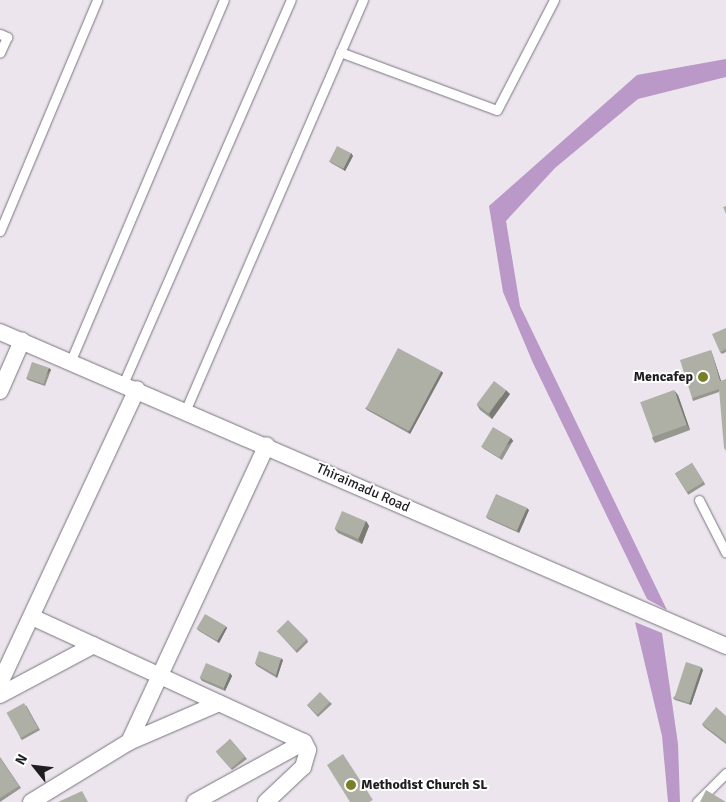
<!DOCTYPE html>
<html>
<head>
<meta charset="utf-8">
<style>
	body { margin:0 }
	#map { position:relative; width:726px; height:802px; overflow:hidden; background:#ece5ee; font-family:Signika,sans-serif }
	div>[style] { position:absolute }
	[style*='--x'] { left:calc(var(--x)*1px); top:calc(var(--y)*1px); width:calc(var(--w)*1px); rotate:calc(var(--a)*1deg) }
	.water>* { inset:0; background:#ba98c8 }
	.roads { filter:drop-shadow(0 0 1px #79747c) drop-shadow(0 0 1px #79747c) }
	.lane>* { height:9px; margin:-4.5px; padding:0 4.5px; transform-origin:4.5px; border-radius:4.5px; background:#fff }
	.street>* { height:16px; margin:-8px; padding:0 8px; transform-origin:8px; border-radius:8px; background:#fff }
	.wall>* { inset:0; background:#96978f; transform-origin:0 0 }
	.shaded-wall>* { inset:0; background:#7a7b74; transform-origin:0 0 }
	.building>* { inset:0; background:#aeb0a6; transform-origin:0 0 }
	.dots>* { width:14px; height:14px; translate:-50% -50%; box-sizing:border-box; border:2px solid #fff; border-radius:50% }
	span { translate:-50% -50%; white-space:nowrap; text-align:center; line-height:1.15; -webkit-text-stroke:4px #fff; paint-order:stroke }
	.poi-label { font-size:14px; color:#1f1d20; font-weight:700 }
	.right { translate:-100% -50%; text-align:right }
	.left { translate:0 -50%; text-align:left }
	.street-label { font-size:14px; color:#1f1d20 }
	.north { position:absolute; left:10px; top:742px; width:50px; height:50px; -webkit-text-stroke:4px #fff; paint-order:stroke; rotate:299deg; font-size:14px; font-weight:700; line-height:20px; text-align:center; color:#1f1d20 }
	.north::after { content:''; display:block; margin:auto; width:18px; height:22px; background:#1f1d20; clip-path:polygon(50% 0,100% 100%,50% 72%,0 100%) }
</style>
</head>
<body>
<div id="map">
	<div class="water">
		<i style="clip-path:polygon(726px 59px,726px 77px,638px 99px,555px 168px,506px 221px,520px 306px,667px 610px,647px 599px,533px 363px,503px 292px,489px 206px,637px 75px)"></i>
		<i style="clip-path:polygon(635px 622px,662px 633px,678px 744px,680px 802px,668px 802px,662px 736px)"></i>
	</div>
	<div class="roads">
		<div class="lane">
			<i style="--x:0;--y:34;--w:8;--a:23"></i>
			<i style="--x:7;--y:37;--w:17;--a:114"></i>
			<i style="--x:340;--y:52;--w:167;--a:20.3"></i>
			<i style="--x:497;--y:110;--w:124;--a:-62.6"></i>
			<i style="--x:0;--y:231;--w:251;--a:-67.2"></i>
			<i style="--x:71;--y:360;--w:391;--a:-67"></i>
			<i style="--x:123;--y:384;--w:419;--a:-66.4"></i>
			<i style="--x:186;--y:409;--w:446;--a:-66.6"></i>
			<i style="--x:699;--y:500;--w:59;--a:63"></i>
			<i style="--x:697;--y:802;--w:41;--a:-45"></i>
		</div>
		<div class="street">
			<i style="--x:0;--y:332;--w:791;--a:23.39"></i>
			<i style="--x:0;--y:391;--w:55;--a:-66.3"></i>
			<i style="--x:32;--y:617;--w:299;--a:24.7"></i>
			<i style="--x:304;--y:742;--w:9;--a:63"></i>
			<i style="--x:308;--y:750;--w:18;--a:106"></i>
			<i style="--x:303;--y:767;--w:51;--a:136.6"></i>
			<i style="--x:0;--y:683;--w:324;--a:-65"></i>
			<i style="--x:0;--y:695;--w:106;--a:-28"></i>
			<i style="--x:129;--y:742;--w:98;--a:-23.4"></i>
			<i style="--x:31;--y:802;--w:115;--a:-31.5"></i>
			<i style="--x:129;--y:742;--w:327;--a:-65.1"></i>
			<i style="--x:195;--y:802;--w:124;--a:-28.8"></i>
		</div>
	</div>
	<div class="wall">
		<i style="clip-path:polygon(351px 153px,353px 156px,345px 171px,331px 163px,329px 161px)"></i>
		<i style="clip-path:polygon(726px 328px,726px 352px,722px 354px,720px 352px)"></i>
		<i style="clip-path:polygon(711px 350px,712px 353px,721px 381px,719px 392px,693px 401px,692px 398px)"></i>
		<i style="clip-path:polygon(49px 368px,51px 370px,45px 386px,28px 380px,26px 378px)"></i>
		<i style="clip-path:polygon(441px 371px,443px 373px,410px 434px,367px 410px,365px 408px)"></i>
		<i style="clip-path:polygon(510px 394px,492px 419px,480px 410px,477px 405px)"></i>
		<i style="clip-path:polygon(678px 395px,690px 430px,655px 443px,652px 438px)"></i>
		<i style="clip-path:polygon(511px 438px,513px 441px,502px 460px,484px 449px,482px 447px)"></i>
		<i style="left:692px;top:463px;width:25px;height:20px;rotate:58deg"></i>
		<i style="clip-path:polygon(529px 510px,519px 533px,488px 519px,486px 517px)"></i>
		<i style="clip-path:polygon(366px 521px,369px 526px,362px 544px,338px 533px,335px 529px)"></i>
		<i style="clip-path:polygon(227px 628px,219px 643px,199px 631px,197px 629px)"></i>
		<i style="clip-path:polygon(277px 631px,307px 639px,308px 642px,297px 653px)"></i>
		<i style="clip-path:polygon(283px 660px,277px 678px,257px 666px,255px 663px)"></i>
		<i style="clip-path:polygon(703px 670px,691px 705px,675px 700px,673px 698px)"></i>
		<i style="clip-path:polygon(230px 673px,232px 676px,225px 691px,202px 681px,200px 678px)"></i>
		<i style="clip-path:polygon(330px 702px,332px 704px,318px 717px,307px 705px)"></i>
		<i style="clip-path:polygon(26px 705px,40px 730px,22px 740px,20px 738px)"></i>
		<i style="clip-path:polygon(726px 716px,726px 744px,704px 727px,702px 724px)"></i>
		<i style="clip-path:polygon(230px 739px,247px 759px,232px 770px,217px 753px)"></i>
		<i style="clip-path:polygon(0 757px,21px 788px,0 802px)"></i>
	</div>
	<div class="shaded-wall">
		<i style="clip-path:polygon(351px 153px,353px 156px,345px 171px,343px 169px)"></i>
		<i style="clip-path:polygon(711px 350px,712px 353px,722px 384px,720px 381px)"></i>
		<i style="left:49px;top:368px;width:3px;height:17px;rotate:45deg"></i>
		<i style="clip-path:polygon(441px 371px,443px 373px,410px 434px,408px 431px)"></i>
		<i style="clip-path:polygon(506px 390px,510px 394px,492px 419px,489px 414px)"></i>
		<i style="clip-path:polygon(674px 390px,678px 395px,690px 430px,687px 425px)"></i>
		<i style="left:511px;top:438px;width:4px;height:22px;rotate:56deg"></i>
		<i style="clip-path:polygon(527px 508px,529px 510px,519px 533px,517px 530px)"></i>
		<i style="clip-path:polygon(366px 521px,369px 526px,362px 544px,358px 539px)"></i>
		<i style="clip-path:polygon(226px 626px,227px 628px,219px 643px,217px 641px)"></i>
		<i style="clip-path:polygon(281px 658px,283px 660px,277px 678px,276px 675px)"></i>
		<i style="clip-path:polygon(701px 667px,703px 670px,691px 705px,689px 703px)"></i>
		<i style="clip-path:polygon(230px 673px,232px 676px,225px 691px,224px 688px)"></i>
	</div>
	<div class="building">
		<i style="left:337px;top:146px;width:16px;height:17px;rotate:27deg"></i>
		<i style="clip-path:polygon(726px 206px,726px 214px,723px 207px)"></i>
		<i style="clip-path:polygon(726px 328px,726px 349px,720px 352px,712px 334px)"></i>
		<i style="left:398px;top:348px;width:49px;height:68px;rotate:28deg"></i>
		<i style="clip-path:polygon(711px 350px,720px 381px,726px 379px,726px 451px,724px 448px,719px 389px,692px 398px,680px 360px)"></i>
		<i style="left:32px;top:362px;width:18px;height:17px;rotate:19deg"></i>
		<i style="left:494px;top:381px;width:15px;height:29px;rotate:37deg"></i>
		<i style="left:674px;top:390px;width:37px;height:36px;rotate:70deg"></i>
		<i style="left:493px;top:427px;width:21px;height:23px;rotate:31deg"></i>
		<i style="left:692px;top:463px;width:22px;height:20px;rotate:58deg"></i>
		<i style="left:496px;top:494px;width:34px;height:25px;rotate:24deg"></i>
		<i style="left:342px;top:511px;width:26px;height:19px;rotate:23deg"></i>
		<i style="left:205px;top:614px;width:24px;height:17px;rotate:30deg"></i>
		<i style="left:288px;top:620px;width:27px;height:16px;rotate:45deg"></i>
		<i style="clip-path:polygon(259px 651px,281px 658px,276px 675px,255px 663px)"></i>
		<i style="left:686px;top:662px;width:16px;height:38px;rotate:18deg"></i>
		<i style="left:206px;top:663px;width:26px;height:16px;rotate:23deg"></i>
		<i style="left:320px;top:692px;width:14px;height:18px;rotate:45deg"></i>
		<i style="left:24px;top:703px;width:29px;height:20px;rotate:61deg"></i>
		<i style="clip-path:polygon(716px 707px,726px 716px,726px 742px,702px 724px)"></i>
		<i style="left:230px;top:739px;width:23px;height:19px;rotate:49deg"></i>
		<i style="clip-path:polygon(343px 754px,373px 800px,369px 802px,350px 802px,327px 765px)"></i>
		<i style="clip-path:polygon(0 758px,19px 786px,0 798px)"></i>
		<i style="clip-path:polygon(706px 790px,726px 802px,700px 802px)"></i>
		<i style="clip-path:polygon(82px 791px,88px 802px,58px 802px)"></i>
	</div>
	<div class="dots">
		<i style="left:703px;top:377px;background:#797e28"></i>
		<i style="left:351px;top:785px;background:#797e28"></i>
	</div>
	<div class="poi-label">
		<span class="right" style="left:693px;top:377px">Mencafep</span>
		<span class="left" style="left:361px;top:785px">Methodist Church SL</span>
	</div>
	<div class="street-label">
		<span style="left:363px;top:488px;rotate:24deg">Thiraimadu Road</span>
	</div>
	<div class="north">N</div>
</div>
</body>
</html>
